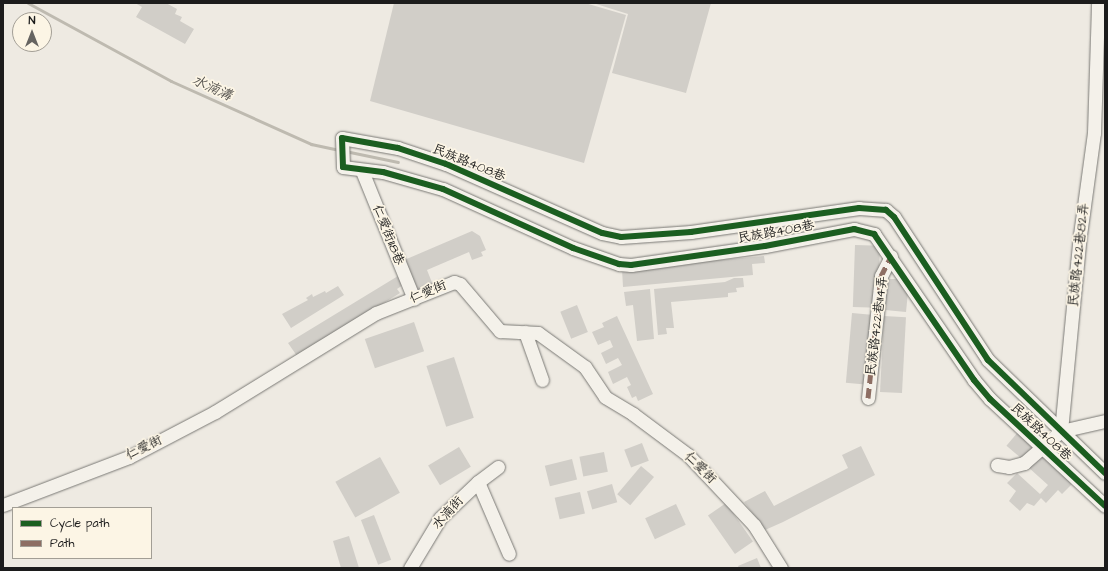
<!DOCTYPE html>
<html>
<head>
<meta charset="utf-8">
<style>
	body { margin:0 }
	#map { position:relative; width:1108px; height:571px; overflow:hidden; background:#eeeae2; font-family:"Architects Daughter","LXGW WenKai TC",sans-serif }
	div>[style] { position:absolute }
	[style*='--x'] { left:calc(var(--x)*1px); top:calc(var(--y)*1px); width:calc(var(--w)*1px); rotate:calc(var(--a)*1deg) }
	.stream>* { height:3px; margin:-1.5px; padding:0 1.5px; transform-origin:1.5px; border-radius:1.5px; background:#bebab0 }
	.building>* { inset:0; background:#d1cec8; transform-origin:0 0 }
	.roads { filter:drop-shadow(0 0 1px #7a7975) drop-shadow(0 0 1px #7a7975) }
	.minor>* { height:13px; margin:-6.5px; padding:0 6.5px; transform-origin:6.5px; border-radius:6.5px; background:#f4f1ea }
	.quiet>* { height:5px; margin-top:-2.5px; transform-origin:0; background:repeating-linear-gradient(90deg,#8d6e63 0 10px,transparent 0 15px) }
	.cycleway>* { height:6px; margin:-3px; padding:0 3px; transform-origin:3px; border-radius:3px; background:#1b5e20 }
	span { translate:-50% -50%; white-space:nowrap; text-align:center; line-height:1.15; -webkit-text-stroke:3.5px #fcf5e5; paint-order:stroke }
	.street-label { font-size:13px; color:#1c1c1c }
	.water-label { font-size:14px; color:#55534f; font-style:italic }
	.frame { position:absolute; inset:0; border:4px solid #1c1c1c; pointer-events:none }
	.legend { position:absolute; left:12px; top:507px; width:140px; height:52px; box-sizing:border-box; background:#fcf5e5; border:1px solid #a29e95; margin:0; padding:5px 7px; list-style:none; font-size:12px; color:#1c1c1c }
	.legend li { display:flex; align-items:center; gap:8px; height:20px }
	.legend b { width:20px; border:1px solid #a29e95 }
	.north { position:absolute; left:12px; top:12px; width:40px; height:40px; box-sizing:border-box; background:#fcf5e5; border:1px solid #a29e95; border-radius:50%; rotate:0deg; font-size:11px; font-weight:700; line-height:16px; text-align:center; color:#1c1c1c }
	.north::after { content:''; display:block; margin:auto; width:14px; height:18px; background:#666461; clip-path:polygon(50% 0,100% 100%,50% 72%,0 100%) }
</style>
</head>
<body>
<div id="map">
	<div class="stream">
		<i style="--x:28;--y:3;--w:163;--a:28.6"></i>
		<i style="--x:171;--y:81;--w:154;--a:24.2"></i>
		<i style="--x:311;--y:144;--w:30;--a:12"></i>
		<i style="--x:345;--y:151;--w:54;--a:11.7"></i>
	</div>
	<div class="building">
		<i style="clip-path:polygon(135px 3px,166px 3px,177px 9px,175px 14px,182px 17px,180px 21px,194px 29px,185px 44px,136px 17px,142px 7px)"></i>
		<i style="clip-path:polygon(394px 3px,585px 3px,626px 15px,584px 163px,370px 101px)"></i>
		<i style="clip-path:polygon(593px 3px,711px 3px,686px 93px,612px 73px,628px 14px)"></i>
		<i style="clip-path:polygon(472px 231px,480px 236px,486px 250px,481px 252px,483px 256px,472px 260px,469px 252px,427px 270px,433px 285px,422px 289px,416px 288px,402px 261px)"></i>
		<i style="left:855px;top:245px;width:25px;height:62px;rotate:2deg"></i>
		<i style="clip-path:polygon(764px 256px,765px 263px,752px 264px,753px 275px,623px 287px,622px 269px)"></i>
		<i style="clip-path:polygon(398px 276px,403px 285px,397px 289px,400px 293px,297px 356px,288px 343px)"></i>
		<i style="clip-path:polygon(734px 278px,743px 278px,744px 287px,736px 288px,737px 292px,728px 293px,728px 297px,671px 302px,674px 328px,666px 328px,667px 334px,658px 335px,654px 289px,725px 282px)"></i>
		<i style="clip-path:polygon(887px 279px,898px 279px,908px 292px,906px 312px,885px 310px)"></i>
		<i style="clip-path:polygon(338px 286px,344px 295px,291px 328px,282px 314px,308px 300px,306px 298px,312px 294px,313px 297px,325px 291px,326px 293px)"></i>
		<i style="clip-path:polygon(650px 289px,654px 339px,637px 341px,633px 305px,626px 306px,624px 292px)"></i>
		<i style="left:577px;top:305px;width:29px;height:18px;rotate:68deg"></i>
		<i style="left:852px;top:313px;width:22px;height:70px;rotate:5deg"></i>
		<i style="clip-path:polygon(617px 316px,653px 394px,638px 401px,636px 396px,632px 398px,627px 387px,631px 385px,627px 377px,613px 384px,608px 372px,622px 365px,618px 358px,606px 364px,601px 353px,613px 347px,610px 340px,598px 345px,592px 332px,604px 327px,602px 323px)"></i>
		<i style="left:884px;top:316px;width:22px;height:76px;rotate:3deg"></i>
		<i style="left:414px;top:322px;width:31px;height:52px;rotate:71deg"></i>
		<i style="left:454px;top:357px;width:64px;height:29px;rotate:72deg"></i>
		<i style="left:1018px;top:432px;width:25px;height:18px;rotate:40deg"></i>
		<i style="left:642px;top:443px;width:19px;height:19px;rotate:69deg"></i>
		<i style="clip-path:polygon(861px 446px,875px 475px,783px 522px,765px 530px,744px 502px,765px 491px,774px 506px,848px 468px,842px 455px)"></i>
		<i style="left:459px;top:447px;width:23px;height:36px;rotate:59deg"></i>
		<i style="left:604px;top:452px;width:20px;height:25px;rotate:79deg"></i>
		<i style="clip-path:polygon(1040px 453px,1073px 483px,1062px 494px,1058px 490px,1046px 503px,1041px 498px,1034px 506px,1027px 503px,1020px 511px,1009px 501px,1016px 491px,1007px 483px,1017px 473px,1040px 494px,1048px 485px,1028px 467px)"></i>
		<i style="left:380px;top:457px;width:41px;height:51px;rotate:61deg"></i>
		<i style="left:572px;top:459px;width:21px;height:28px;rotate:76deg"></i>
		<i style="left:641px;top:466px;width:17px;height:37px;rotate:40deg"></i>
		<i style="left:612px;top:484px;width:19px;height:26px;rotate:74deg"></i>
		<i style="left:580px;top:492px;width:22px;height:26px;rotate:77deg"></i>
		<i style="left:726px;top:503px;width:47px;height:22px;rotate:55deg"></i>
		<i style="left:676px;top:504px;width:23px;height:34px;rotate:65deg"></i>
		<i style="left:374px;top:515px;width:48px;height:14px;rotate:69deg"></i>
		<i style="clip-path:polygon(349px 536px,359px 568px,341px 568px,333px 541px)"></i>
		<i style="clip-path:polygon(757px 558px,761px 568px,739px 568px,738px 566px)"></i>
	</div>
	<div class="roads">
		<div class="minor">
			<i style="--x:362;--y:171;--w:138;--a:67.9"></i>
			<i style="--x:525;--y:332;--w:51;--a:70.5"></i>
			<i style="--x:868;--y:398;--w:123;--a:-83.9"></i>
			<i style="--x:881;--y:276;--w:22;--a:-63"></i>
			<i style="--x:1061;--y:431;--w:45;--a:-12.8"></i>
			<i style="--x:997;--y:465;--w:12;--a:9"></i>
			<i style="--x:1009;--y:467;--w:16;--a:-15"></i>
			<i style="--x:1024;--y:463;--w:49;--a:-40.9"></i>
			<i style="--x:1061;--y:431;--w:197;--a:-84.5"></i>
			<i style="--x:1080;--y:235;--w:103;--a:-82.2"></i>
			<i style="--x:1094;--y:133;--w:130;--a:-88.2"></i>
			<i style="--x:1105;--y:473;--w:163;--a:-136"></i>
			<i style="--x:988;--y:360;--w:171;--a:-123.3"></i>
			<i style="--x:894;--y:217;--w:11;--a:-139"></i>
			<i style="--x:886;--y:210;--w:27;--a:-176"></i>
			<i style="--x:859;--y:208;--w:170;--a:171.9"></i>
			<i style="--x:691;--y:232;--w:70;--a:175.9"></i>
			<i style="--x:621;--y:237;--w:19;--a:-168"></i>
			<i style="--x:602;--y:233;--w:171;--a:-156.1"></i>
			<i style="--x:446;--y:164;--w:51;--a:-161.6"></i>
			<i style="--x:398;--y:148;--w:57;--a:-169.9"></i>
			<i style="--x:342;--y:138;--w:29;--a:88"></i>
			<i style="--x:343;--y:167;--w:40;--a:7.1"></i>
			<i style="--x:383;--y:172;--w:62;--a:15.8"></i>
			<i style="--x:443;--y:189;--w:143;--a:24.4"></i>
			<i style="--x:573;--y:248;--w:49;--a:19.2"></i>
			<i style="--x:619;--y:264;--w:12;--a:5"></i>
			<i style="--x:631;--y:265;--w:135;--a:-8.1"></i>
			<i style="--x:765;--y:246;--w:91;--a:-10.8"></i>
			<i style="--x:854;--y:229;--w:21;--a:14"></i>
			<i style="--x:874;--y:234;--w:177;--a:55.6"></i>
			<i style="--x:974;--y:380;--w:25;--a:50"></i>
			<i style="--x:990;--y:399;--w:157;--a:42.9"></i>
			<i style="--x:478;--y:482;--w:78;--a:66.7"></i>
			<i style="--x:3;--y:505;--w:135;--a:-20.9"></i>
			<i style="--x:129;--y:457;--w:97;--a:-27.6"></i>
			<i style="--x:215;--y:412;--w:189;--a:-31.6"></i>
			<i style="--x:376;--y:313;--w:84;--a:-21.7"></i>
			<i style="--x:454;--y:282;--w:6;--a:18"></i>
			<i style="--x:460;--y:284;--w:62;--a:49.6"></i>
			<i style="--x:500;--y:331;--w:38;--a:3"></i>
			<i style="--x:538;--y:333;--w:58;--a:35.9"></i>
			<i style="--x:585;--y:367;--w:36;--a:56"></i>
			<i style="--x:605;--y:397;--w:33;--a:31"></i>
			<i style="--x:633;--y:414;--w:69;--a:36.7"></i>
			<i style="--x:688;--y:455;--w:96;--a:46.7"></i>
			<i style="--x:754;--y:525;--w:51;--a:57.9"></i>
			<i style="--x:410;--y:568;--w:58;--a:-59"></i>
			<i style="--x:440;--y:518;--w:52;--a:-43.5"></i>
			<i style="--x:478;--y:482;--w:25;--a:-37"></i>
		</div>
	</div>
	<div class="quiet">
		<i style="--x:868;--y:398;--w:123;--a:-83.9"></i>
		<i style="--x:881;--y:276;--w:22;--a:-63"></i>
	</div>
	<div class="cycleway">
		<i style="--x:1105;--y:473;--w:163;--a:-136"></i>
		<i style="--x:988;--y:360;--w:171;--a:-123.3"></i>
		<i style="--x:894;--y:217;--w:11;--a:-139"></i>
		<i style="--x:886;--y:210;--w:27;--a:-176"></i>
		<i style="--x:859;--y:208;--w:170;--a:171.9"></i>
		<i style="--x:691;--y:232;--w:70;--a:175.9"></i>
		<i style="--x:621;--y:237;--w:19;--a:-168"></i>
		<i style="--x:602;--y:233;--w:171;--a:-156.1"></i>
		<i style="--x:446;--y:164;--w:51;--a:-161.6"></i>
		<i style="--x:398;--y:148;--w:57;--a:-169.9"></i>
		<i style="--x:342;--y:138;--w:29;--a:88"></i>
		<i style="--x:343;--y:167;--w:40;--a:7.1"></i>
		<i style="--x:383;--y:172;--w:62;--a:15.8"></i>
		<i style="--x:443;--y:189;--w:143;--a:24.4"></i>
		<i style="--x:573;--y:248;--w:49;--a:19.2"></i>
		<i style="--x:619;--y:264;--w:12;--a:5"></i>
		<i style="--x:631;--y:265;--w:135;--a:-8.1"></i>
		<i style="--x:765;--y:246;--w:91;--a:-10.8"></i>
		<i style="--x:854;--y:229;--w:21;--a:14"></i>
		<i style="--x:874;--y:234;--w:177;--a:55.6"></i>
		<i style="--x:974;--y:380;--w:25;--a:50"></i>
		<i style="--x:990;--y:399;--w:157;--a:42.9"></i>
	</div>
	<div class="street-label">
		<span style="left:469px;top:163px;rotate:22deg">民族路408巷</span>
		<span style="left:776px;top:232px;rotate:-10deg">民族路408巷</span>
		<span style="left:388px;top:235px;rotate:68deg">仁愛街118巷</span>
		<span style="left:1079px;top:255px;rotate:-84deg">民族路422巷82弄</span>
		<span style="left:428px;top:292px;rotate:-23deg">仁愛街</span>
		<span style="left:877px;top:326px;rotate:-83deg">民族路422巷114弄</span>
		<span style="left:1041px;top:432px;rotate:43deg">民族路408巷</span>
		<span style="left:144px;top:448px;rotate:-27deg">仁愛街</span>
		<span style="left:700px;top:468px;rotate:44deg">仁愛街</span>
		<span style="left:448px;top:513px;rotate:-48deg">水湳街</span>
	</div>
	<div class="water-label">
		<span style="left:212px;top:88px;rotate:24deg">水湳溝</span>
	</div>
	<div class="frame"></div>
	<ul class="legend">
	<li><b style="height:5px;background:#1b5e20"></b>Cycle path</li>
	<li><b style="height:5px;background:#8d6e63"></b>Path</li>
	</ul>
	<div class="north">N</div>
</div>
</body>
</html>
